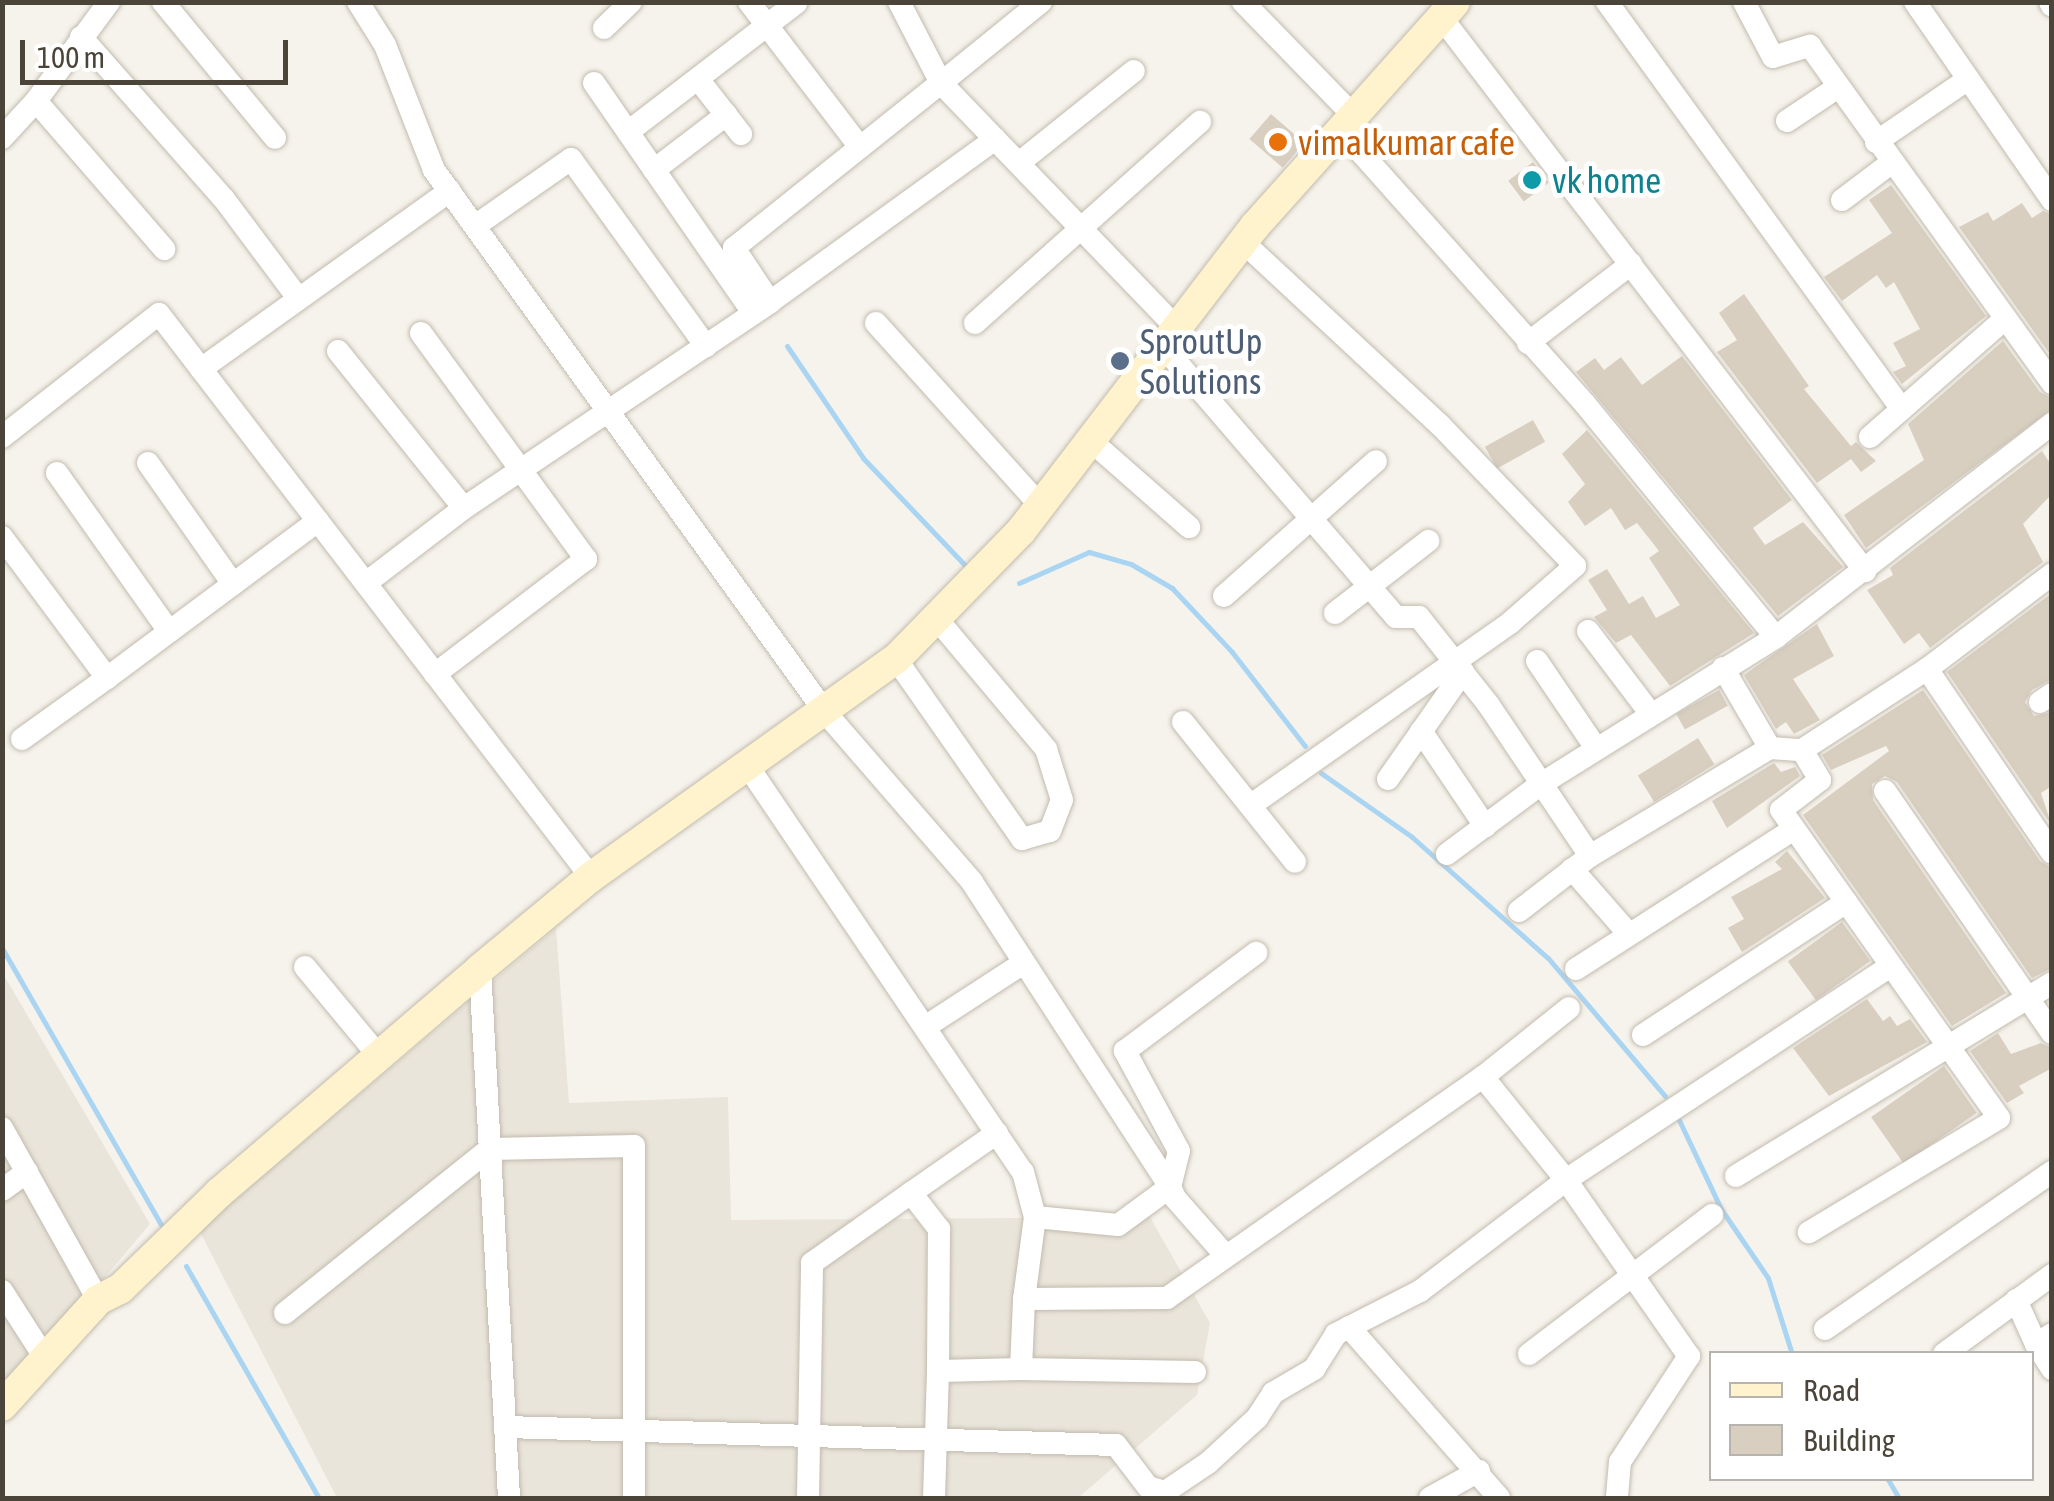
<!DOCTYPE html>
<html>
<head>
<meta charset="utf-8">
<style>
	body { margin:0 }
	#map { position:relative; width:2054px; height:1501px; overflow:hidden; background:#f6f3ec; font-family:"Asap Condensed",sans-serif }
	div>[style] { position:absolute }
	[style*='--x'] { left:calc(var(--x)*1px); top:calc(var(--y)*1px); width:calc(var(--w)*1px); rotate:calc(var(--a)*1deg) }
	.residential>* { inset:0; background:#eae5da }
	.stream>* { height:5px; margin:-2.5px; padding:0 2.5px; transform-origin:2.5px; border-radius:2.5px; background:#a9d4f2 }
	.building>* { inset:0; background:#d8cfc1; transform-origin:0 0 }
	.roads { filter:drop-shadow(0 0 2px #c2bbae) drop-shadow(0 0 2px #c2bbae) }
	.street>* { height:22px; margin:-11px; padding:0 11px; transform-origin:11px; border-radius:11px; background:#fff }
	.secondary>* { height:30px; margin:-15px; padding:0 15px; transform-origin:15px; border-radius:15px; background:#fff3cd }
	.dots>* { width:28px; height:28px; translate:-50% -50%; box-sizing:border-box; border:5px solid #fff; border-radius:50% }
	span { translate:-50% -50%; white-space:nowrap; text-align:center; line-height:1.15; -webkit-text-stroke:10px #fff; paint-order:stroke }
	.food-label { font-size:35px; color:#c56008 }
	.left { translate:0 -50%; text-align:left }
	.culture-label { font-size:35px; color:#0d838f }
	.service-label { font-size:35px; color:#4e5e75 }
	.frame { position:absolute; inset:0; border:5px solid #4b4439; pointer-events:none }
	.legend { position:absolute; left:1709px; top:1351px; width:325px; height:130px; box-sizing:border-box; background:#fff; border:2px solid #b7b4b0; margin:0; padding:12px 18px; list-style:none; font-size:30px; color:#4b4439 }
	.legend li { display:flex; align-items:center; gap:20px; height:50px }
	.legend b { width:50px; border:2px solid #b7b4b0 }
	.scale { position:absolute; left:20px; top:40px; width:268px; height:45px; box-sizing:border-box; border:5px solid #4b4439; border-top:0; padding-left:12px; font-size:30px; line-height:35px; white-space:nowrap; color:#4b4439; -webkit-text-stroke:8px #fff; paint-order:stroke }
</style>
</head>
<body>
<div id="map">
	<div class="residential">
		<i style="clip-path:polygon(556px 928px,569px 1103px,728px 1097px,731px 1220px,1150px 1217px,1210px 1323px,1197px 1395px,1078px 1498px,337px 1498px,199px 1230px)"></i>
		<i style="clip-path:polygon(2px 972px,150px 1224px,3px 1398px,2px 1398px)"></i>
	</div>
	<div class="stream">
		<i style="--x:787;--y:346;--w:135;--a:55.8"></i>
		<i style="--x:863;--y:458;--w:149;--a:46.4"></i>
		<i style="--x:1019;--y:583;--w:77;--a:-23.9"></i>
		<i style="--x:1089;--y:552;--w:44;--a:15.9"></i>
		<i style="--x:1131;--y:564;--w:48;--a:30.3"></i>
		<i style="--x:1172;--y:588;--w:88;--a:46.8"></i>
		<i style="--x:1232;--y:652;--w:119;--a:52.2"></i>
		<i style="--x:1321;--y:773;--w:111;--a:35.1"></i>
		<i style="--x:1412;--y:837;--w:182;--a:41.7"></i>
		<i style="--x:1548;--y:958;--w:181;--a:49.7"></i>
		<i style="--x:2;--y:948;--w:319;--a:60.1"></i>
		<i style="--x:1679;--y:1120;--w:98;--a:64.7"></i>
		<i style="--x:1721;--y:1209;--w:83;--a:55.7"></i>
		<i style="--x:1768;--y:1278;--w:80;--a:72.5"></i>
		<i style="--x:186;--y:1266;--w:267;--a:60.2"></i>
		<i style="--x:1887;--y:1478;--w:23;--a:59"></i>
	</div>
	<div class="building">
		<i style="left:1271px;top:114px;width:44px;height:33px;rotate:41deg"></i>
		<i style="left:1533px;top:162px;width:26px;height:31px;rotate:53deg"></i>
		<i style="clip-path:polygon(1891px 185px,1986px 316px,1902px 384px,1893px 372px,1906px 366px,1893px 343px,1920px 329px,1894px 282px,1886px 288px,1877px 275px,1842px 301px,1824px 277px,1892px 233px,1869px 200px)"></i>
		<i style="clip-path:polygon(2022px 203px,2032px 218px,2043px 211px,2052px 215px,2052px 357px,1959px 227px,1988px 212px,1993px 221px)"></i>
		<i style="clip-path:polygon(1744px 294px,1809px 386px,1804px 389px,1851px 446px,1856px 442px,1876px 461px,1861px 472px,1851px 459px,1817px 483px,1717px 352px,1737px 340px,1719px 313px)"></i>
		<i style="clip-path:polygon(2003px 341px,2040px 392px,2052px 398px,2052px 409px,1866px 548px,1844px 515px,1924px 460px,1908px 424px)"></i>
		<i style="clip-path:polygon(1682px 356px,1792px 500px,1753px 528px,1765px 545px,1803px 522px,1843px 567px,1778px 616px,1576px 372px,1595px 358px,1604px 370px,1621px 357px,1642px 385px)"></i>
		<i style="left:1533px;top:420px;width:25px;height:55px;rotate:61deg"></i>
		<i style="clip-path:polygon(1587px 430px,1754px 633px,1670px 686px,1631px 635px,1616px 643px,1594px 617px,1607px 610px,1588px 580px,1607px 569px,1629px 604px,1643px 596px,1656px 618px,1680px 605px,1649px 558px,1659px 551px,1637px 523px,1625px 530px,1611px 508px,1585px 526px,1568px 502px,1585px 484px,1562px 454px)"></i>
		<i style="clip-path:polygon(2042px 451px,2052px 466px,2052px 494px,2023px 524px,2043px 562px,1930px 648px,1919px 633px,1904px 644px,1867px 590px,1893px 575px,1890px 568px)"></i>
		<i style="clip-path:polygon(2052px 593px,2052px 679px,2032px 690px,2025px 702px,2034px 716px,2052px 712px,2052px 786px,2041px 793px,2052px 826px,1947px 672px)"></i>
		<i style="clip-path:polygon(1817px 624px,1834px 656px,1793px 679px,1820px 720px,1794px 734px,1786px 722px,1776px 729px,1744px 675px)"></i>
		<i style="left:1719px;top:690px;width:18px;height:49px;rotate:61deg"></i>
		<i style="clip-path:polygon(1923px 690px,2040px 861px,2052px 868px,2052px 968px,2032px 978px,1897px 782px,1885px 776px,1872px 784px,1873px 800px,2006px 993px,1952px 1026px,1803px 815px,1889px 751px,1886px 746px,1831px 770px,1822px 755px)"></i>
		<i style="left:1698px;top:738px;width:31px;height:71px;rotate:58deg"></i>
		<i style="clip-path:polygon(1774px 763px,1781px 772px,1795px 767px,1800px 776px,1727px 828px,1712px 801px)"></i>
		<i style="clip-path:polygon(1787px 851px,1825px 898px,1742px 952px,1728px 928px,1744px 919px,1731px 897px,1782px 869px,1775px 862px)"></i>
		<i style="left:1842px;top:922px;width:48px;height:67px;rotate:54deg"></i>
		<i style="clip-path:polygon(1867px 999px,1883px 1021px,1890px 1016px,1897px 1026px,1910px 1019px,1927px 1042px,1829px 1096px,1793px 1048px)"></i>
		<i style="clip-path:polygon(1998px 1033px,2011px 1054px,2041px 1043px,2052px 1048px,2052px 1068px,2019px 1086px,2024px 1093px,2007px 1103px,1970px 1051px)"></i>
		<i style="left:1944px;top:1066px;width:57px;height:89px;rotate:55deg"></i>
	</div>
	<div class="roads">
		<div class="street">
			<i style="--x:109;--y:2;--w:123;--a:126.4"></i>
			<i style="--x:36;--y:101;--w:196;--a:49.1"></i>
			<i style="--x:163;--y:2;--w:176;--a:50.5"></i>
			<i style="--x:358;--y:2;--w:51;--a:57.9"></i>
			<i style="--x:385;--y:45;--w:134;--a:68.6"></i>
			<i style="--x:434;--y:170;--w:668;--a:54.19"></i>
			<i style="--x:825;--y:712;--w:225;--a:49.1"></i>
			<i style="--x:972;--y:882;--w:364;--a:57"></i>
			<i style="--x:1170;--y:1187;--w:64;--a:143.8"></i>
			<i style="--x:1118;--y:1225;--w:83;--a:-174.5"></i>
			<i style="--x:749;--y:2;--w:183;--a:52.6"></i>
			<i style="--x:1041;--y:2;--w:129;--a:141"></i>
			<i style="--x:941;--y:83;--w:337;--a:46.1"></i>
			<i style="--x:1243;--y:2;--w:158;--a:45.8"></i>
			<i style="--x:1607;--y:2;--w:501;--a:54.09"></i>
			<i style="--x:1744;--y:2;--w:62;--a:62.2"></i>
			<i style="--x:1773;--y:57;--w:39;--a:-17"></i>
			<i style="--x:1810;--y:46;--w:415;--a:54.3"></i>
			<i style="--x:1915;--y:2;--w:241;--a:55.3"></i>
			<i style="--x:2050;--y:2;--w:4;--a:63"></i>
			<i style="--x:1441;--y:17;--w:698;--a:52.57"></i>
			<i style="--x:604;--y:28;--w:37;--a:-44"></i>
			<i style="--x:81;--y:37;--w:216;--a:48.6"></i>
			<i style="--x:224;--y:199;--w:124;--a:53.2"></i>
			<i style="--x:698;--y:79;--w:70;--a:52"></i>
			<i style="--x:594;--y:83;--w:280;--a:55.3"></i>
			<i style="--x:1787;--y:121;--w:61;--a:-33.7"></i>
			<i style="--x:1340;--y:129;--w:368;--a:48.3"></i>
			<i style="--x:1585;--y:404;--w:301;--a:50.7"></i>
			<i style="--x:628;--y:132;--w:212;--a:-37.5"></i>
			<i style="--x:2;--y:138;--w:50;--a:-47.4"></i>
			<i style="--x:1876;--y:142;--w:110;--a:-34.3"></i>
			<i style="--x:1019;--y:163;--w:147;--a:-38.7"></i>
			<i style="--x:654;--y:170;--w:91;--a:-37.4"></i>
			<i style="--x:1842;--y:200;--w:61;--a:-37.1"></i>
			<i style="--x:475;--y:226;--w:117;--a:-34.9"></i>
			<i style="--x:571;--y:159;--w:231;--a:54.2"></i>
			<i style="--x:1243;--y:242;--w:269;--a:42.9"></i>
			<i style="--x:1440;--y:425;--w:195;--a:46.2"></i>
			<i style="--x:1575;--y:566;--w:86;--a:138.8"></i>
			<i style="--x:1510;--y:623;--w:315;--a:144.9"></i>
			<i style="--x:770;--y:302;--w:278;--a:-35.9"></i>
			<i style="--x:876;--y:323;--w:246;--a:48"></i>
			<i style="--x:975;--y:323;--w:302;--a:-41.8"></i>
			<i style="--x:421;--y:333;--w:280;--a:53.9"></i>
			<i style="--x:586;--y:559;--w:190;--a:142.7"></i>
			<i style="--x:1528;--y:343;--w:130;--a:-37.5"></i>
			<i style="--x:1161;--y:344;--w:360;--a:49.3"></i>
			<i style="--x:1396;--y:617;--w:23;--a:0"></i>
			<i style="--x:1419;--y:617;--w:111;--a:51.6"></i>
			<i style="--x:1488;--y:704;--w:183;--a:56.1"></i>
			<i style="--x:338;--y:351;--w:201;--a:51.3"></i>
			<i style="--x:464;--y:508;--w:123;--a:142.6"></i>
			<i style="--x:201;--y:369;--w:306;--a:-35.6"></i>
			<i style="--x:2;--y:437;--w:199;--a:-38.1"></i>
			<i style="--x:159;--y:314;--w:710;--a:52.5"></i>
			<i style="--x:1870;--y:437;--w:179;--a:-41.2"></i>
			<i style="--x:1090;--y:440;--w:132;--a:41.3"></i>
			<i style="--x:148;--y:463;--w:148;--a:54.9"></i>
			<i style="--x:57;--y:473;--w:194;--a:54.7"></i>
			<i style="--x:464;--y:508;--w:369;--a:-33.9"></i>
			<i style="--x:770;--y:302;--w:65;--a:-123.7"></i>
			<i style="--x:734;--y:248;--w:265;--a:-38.6"></i>
			<i style="--x:941;--y:83;--w:91;--a:-117.4"></i>
			<i style="--x:2;--y:537;--w:176;--a:53.3"></i>
			<i style="--x:107;--y:678;--w:263;--a:-36.7"></i>
			<i style="--x:1224;--y:596;--w:203;--a:-41.6"></i>
			<i style="--x:1335;--y:613;--w:118;--a:-37.7"></i>
			<i style="--x:1588;--y:631;--w:103;--a:52.9"></i>
			<i style="--x:896;--y:659;--w:220;--a:55"></i>
			<i style="--x:1022;--y:839;--w:29;--a:-16"></i>
			<i style="--x:1050;--y:831;--w:33;--a:-69"></i>
			<i style="--x:1062;--y:800;--w:53;--a:-107.4"></i>
			<i style="--x:1046;--y:749;--w:171;--a:-130"></i>
			<i style="--x:1537;--y:661;--w:105;--a:55.9"></i>
			<i style="--x:1723;--y:668;--w:93;--a:59.6"></i>
			<i style="--x:1927;--y:669;--w:222;--a:55.8"></i>
			<i style="--x:2040;--y:702;--w:14;--a:-34"></i>
			<i style="--x:1183;--y:722;--w:179;--a:51.3"></i>
			<i style="--x:1421;--y:731;--w:115;--a:56"></i>
			<i style="--x:22;--y:739;--w:105;--a:-35.7"></i>
			<i style="--x:1802;--y:750;--w:35;--a:59"></i>
			<i style="--x:1820;--y:780;--w:49;--a:142.4"></i>
			<i style="--x:1781;--y:810;--w:377;--a:54.7"></i>
			<i style="--x:1999;--y:1118;--w:222;--a:149"></i>
			<i style="--x:749;--y:768;--w:488;--a:55.9"></i>
			<i style="--x:1023;--y:1172;--w:47;--a:75.1"></i>
			<i style="--x:1035;--y:1217;--w:83;--a:97.6"></i>
			<i style="--x:1388;--y:779;--w:131;--a:-55"></i>
			<i style="--x:1885;--y:791;--w:294;--a:55.4"></i>
			<i style="--x:1447;--y:854;--w:117;--a:-36.7"></i>
			<i style="--x:1541;--y:784;--w:277;--a:-32"></i>
			<i style="--x:1776;--y:637;--w:349;--a:-37.7"></i>
			<i style="--x:1572;--y:869;--w:86;--a:48.8"></i>
			<i style="--x:1519;--y:911;--w:90;--a:-37.8"></i>
			<i style="--x:1590;--y:856;--w:210;--a:-31"></i>
			<i style="--x:1770;--y:748;--w:32;--a:4"></i>
			<i style="--x:1802;--y:750;--w:149;--a:-32.9"></i>
			<i style="--x:1927;--y:669;--w:157;--a:-37.2"></i>
			<i style="--x:305;--y:967;--w:116;--a:50.3"></i>
			<i style="--x:480;--y:969;--w:530;--a:86.86"></i>
			<i style="--x:1576;--y:969;--w:259;--a:-32.7"></i>
			<i style="--x:925;--y:1027;--w:116;--a:-33"></i>
			<i style="--x:1643;--y:1035;--w:243;--a:-33.2"></i>
			<i style="--x:1483;--y:1077;--w:132;--a:51.1"></i>
			<i style="--x:1566;--y:1180;--w:215;--a:55.1"></i>
			<i style="--x:1689;--y:1356;--w:126;--a:123.1"></i>
			<i style="--x:1620;--y:1462;--w:36;--a:95"></i>
			<i style="--x:2;--y:1128;--w:197;--a:60.8"></i>
			<i style="--x:997;--y:1133;--w:105;--a:145.1"></i>
			<i style="--x:911;--y:1193;--w:46;--a:52.1"></i>
			<i style="--x:939;--y:1229;--w:142;--a:90.4"></i>
			<i style="--x:938;--y:1371;--w:83;--a:-1.4"></i>
			<i style="--x:1021;--y:1369;--w:70;--a:-87.5"></i>
			<i style="--x:1024;--y:1299;--w:143;--a:-0.4"></i>
			<i style="--x:1167;--y:1298;--w:386;--a:-35"></i>
			<i style="--x:1483;--y:1077;--w:110;--a:-38.7"></i>
			<i style="--x:1736;--y:1176;--w:370;--a:-31.4"></i>
			<i style="--x:2;--y:1190;--w:31;--a:-36"></i>
			<i style="--x:1226;--y:1256;--w:77;--a:-131.3"></i>
			<i style="--x:1175;--y:1198;--w:12;--a:-114"></i>
			<i style="--x:1170;--y:1187;--w:37;--a:-76"></i>
			<i style="--x:1179;--y:1151;--w:114;--a:-118.4"></i>
			<i style="--x:1125;--y:1051;--w:164;--a:-36.8"></i>
			<i style="--x:2;--y:1291;--w:80;--a:57.3"></i>
			<i style="--x:2016;--y:1300;--w:48;--a:65.6"></i>
			<i style="--x:285;--y:1313;--w:263;--a:-38.7"></i>
			<i style="--x:490;--y:1149;--w:144;--a:-1.2"></i>
			<i style="--x:634;--y:1146;--w:352;--a:90"></i>
			<i style="--x:1349;--y:1327;--w:227;--a:48.7"></i>
			<i style="--x:1825;--y:1329;--w:276;--a:-34.7"></i>
			<i style="--x:2052;--y:1334;--w:19;--a:148"></i>
			<i style="--x:2036;--y:1344;--w:30;--a:57"></i>
			<i style="--x:1529;--y:1354;--w:230;--a:-37.2"></i>
			<i style="--x:1944;--y:1354;--w:134;--a:-36.2"></i>
			<i style="--x:1021;--y:1369;--w:174;--a:1"></i>
			<i style="--x:506;--y:1427;--w:610;--a:1.69"></i>
			<i style="--x:1116;--y:1445;--w:53;--a:52.7"></i>
			<i style="--x:1148;--y:1487;--w:18;--a:16"></i>
			<i style="--x:1165;--y:1492;--w:52;--a:-34"></i>
			<i style="--x:1208;--y:1463;--w:67;--a:-42.6"></i>
			<i style="--x:1257;--y:1418;--w:30;--a:-57"></i>
			<i style="--x:1273;--y:1393;--w:48;--a:-30.3"></i>
			<i style="--x:1314;--y:1369;--w:41;--a:-57.8"></i>
			<i style="--x:1336;--y:1334;--w:94;--a:-27.1"></i>
			<i style="--x:1420;--y:1291;--w:183;--a:-37.2"></i>
			<i style="--x:1566;--y:1180;--w:388;--a:-33.4"></i>
			<i style="--x:808;--y:1498;--w:235;--a:-89"></i>
			<i style="--x:812;--y:1263;--w:121;--a:-35.3"></i>
			<i style="--x:934;--y:1498;--w:127;--a:-88.2"></i>
			<i style="--x:1430;--y:1498;--w:56;--a:-28.9"></i>
		</div>
		<div class="secondary">
			<i style="--x:2;--y:1406;--w:143;--a:-47.8"></i>
			<i style="--x:98;--y:1300;--w:25;--a:-27"></i>
			<i style="--x:120;--y:1289;--w:138;--a:-44.1"></i>
			<i style="--x:219;--y:1193;--w:344;--a:-40.6"></i>
			<i style="--x:480;--y:969;--w:144;--a:-39.7"></i>
			<i style="--x:591;--y:877;--w:375;--a:-35.6"></i>
			<i style="--x:896;--y:659;--w:179;--a:-45.7"></i>
			<i style="--x:1021;--y:531;--w:384;--a:-52.5"></i>
			<i style="--x:1255;--y:226;--w:300;--a:-48.2"></i>
		</div>
	</div>
	<div class="dots">
		<i style="left:1278px;top:142px;background:#e8710a"></i>
		<i style="left:1532px;top:180px;background:#0f9aa8"></i>
		<i style="left:1120px;top:361px;background:#5c6f8a"></i>
	</div>
	<div class="food-label">
		<span class="left" style="left:1298px;top:142px">vimalkumar cafe</span>
	</div>
	<div class="culture-label">
		<span class="left" style="left:1552px;top:180px">vk home</span>
	</div>
	<div class="service-label">
		<span class="left" style="left:1140px;top:361px">SproutUp<br>Solutions</span>
	</div>
	<div class="frame"></div>
	<ul class="legend">
	<li><b style="height:12px;background:#fff3cd"></b>Road</li>
	<li><b style="height:28px;background:#d8cfc1"></b>Building</li>
	</ul>
	<div class="scale">100 m</div>
</div>
</body>
</html>
